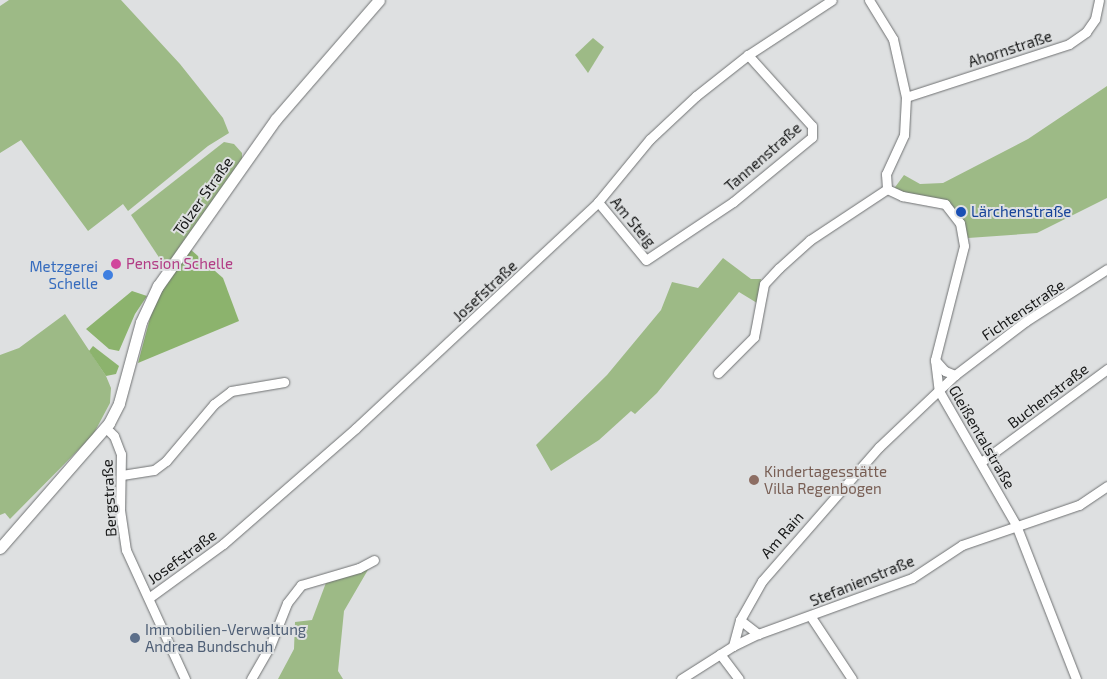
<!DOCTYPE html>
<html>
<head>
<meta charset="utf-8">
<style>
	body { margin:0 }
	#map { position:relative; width:1107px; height:679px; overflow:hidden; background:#dee0e1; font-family:"Exo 2",sans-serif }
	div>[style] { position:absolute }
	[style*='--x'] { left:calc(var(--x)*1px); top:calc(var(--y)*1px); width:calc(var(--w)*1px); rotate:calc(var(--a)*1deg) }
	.green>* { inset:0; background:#9dba86 }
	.forest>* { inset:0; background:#8cb36d }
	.roads { filter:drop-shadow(0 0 1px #6f7172) drop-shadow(0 0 1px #6f7172) }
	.minor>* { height:9px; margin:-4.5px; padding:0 4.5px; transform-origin:4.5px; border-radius:4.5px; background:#fff }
	.major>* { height:11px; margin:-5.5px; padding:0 5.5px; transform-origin:5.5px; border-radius:5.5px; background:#fff }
	.dots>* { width:14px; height:14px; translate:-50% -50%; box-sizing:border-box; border:2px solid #dee0e1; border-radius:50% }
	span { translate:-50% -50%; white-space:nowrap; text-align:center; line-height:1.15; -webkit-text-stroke:4px #dee0e1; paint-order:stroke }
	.street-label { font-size:15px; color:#161717 }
	.transit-label { font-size:15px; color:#164399 }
	.left { translate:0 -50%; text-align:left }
	.hotel-label { font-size:15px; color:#b23c85 }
	.shop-label { font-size:15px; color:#366cbe }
	.right { translate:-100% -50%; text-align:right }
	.education-label { font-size:15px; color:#785e54 }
	.service-label { font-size:15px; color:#4e5e75 }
</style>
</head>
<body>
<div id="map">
	<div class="green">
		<i style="clip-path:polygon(9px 0,121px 0,180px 64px,223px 118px,229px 133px,208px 146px,128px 211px,123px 204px,88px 231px,21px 140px,0 153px,0 6px)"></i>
		<i style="clip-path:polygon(593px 38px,604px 47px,588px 73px,575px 55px)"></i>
		<i style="clip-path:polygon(1107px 86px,1107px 198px,1037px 233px,968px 238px,963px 221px,946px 201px,893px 190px,904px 175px,920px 184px,943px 183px,1028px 139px)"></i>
		<i style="clip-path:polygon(224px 142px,234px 144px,242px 153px,242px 160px,166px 268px,131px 215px)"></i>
		<i style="clip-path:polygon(723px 258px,751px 279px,761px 279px,757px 303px,739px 292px,657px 393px,635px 414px,631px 411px,599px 440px,551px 471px,536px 445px,607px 375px,661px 310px,672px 282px,698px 288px)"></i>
		<i style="clip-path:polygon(65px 314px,106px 376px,111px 388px,110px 403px,93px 435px,10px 519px,5px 513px,0 515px,0 355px,19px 348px)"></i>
		<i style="clip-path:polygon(369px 568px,344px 611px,338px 671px,343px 679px,278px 679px,294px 649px,295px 622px,312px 620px,327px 580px)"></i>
	</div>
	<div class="forest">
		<i style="clip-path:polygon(190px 249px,223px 278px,239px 321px,138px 363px,154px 303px)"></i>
		<i style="clip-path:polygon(132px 291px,147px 296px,135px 314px,119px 351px,109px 349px,86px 329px)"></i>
		<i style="clip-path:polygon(93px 346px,119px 366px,116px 374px,106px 376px,89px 351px)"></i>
	</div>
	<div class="roads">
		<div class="minor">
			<i style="--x:869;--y:0;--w:46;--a:58.4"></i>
			<i style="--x:893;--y:39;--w:59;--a:77.4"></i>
			<i style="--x:906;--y:97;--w:38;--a:93"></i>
			<i style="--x:904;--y:135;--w:43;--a:114.8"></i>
			<i style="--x:886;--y:174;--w:15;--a:86"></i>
			<i style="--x:906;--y:97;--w:171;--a:-18"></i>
			<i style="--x:1069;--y:44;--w:21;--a:-35"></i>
			<i style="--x:1086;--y:32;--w:16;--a:-55"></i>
			<i style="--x:1095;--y:19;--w:19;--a:-78"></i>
			<i style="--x:887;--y:189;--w:17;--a:25"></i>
			<i style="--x:902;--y:196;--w:44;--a:10.5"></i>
			<i style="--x:945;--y:204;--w:24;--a:52"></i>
			<i style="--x:960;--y:223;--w:23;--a:80"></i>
			<i style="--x:964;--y:246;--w:118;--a:104.3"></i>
			<i style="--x:935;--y:360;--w:31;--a:83"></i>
			<i style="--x:939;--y:391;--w:155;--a:60.1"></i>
			<i style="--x:1016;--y:525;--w:165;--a:68.7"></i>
			<i style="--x:598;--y:202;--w:75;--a:50.4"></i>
			<i style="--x:646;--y:260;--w:105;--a:-33.7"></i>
			<i style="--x:733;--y:202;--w:102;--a:-39.4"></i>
			<i style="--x:812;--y:137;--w:11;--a:-90"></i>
			<i style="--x:812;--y:126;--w:96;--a:-132"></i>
			<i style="--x:935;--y:360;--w:15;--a:48"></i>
			<i style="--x:945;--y:371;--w:11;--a:22"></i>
			<i style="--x:718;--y:373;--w:51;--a:-45"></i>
			<i style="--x:754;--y:337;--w:54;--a:-79.3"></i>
			<i style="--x:764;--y:284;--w:22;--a:-47"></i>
			<i style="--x:779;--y:268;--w:42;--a:-42.1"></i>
			<i style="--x:810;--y:240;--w:92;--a:-33.5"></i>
			<i style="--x:106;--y:428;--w:11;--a:45"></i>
			<i style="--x:114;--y:436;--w:19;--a:69"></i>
			<i style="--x:121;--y:454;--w:56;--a:91"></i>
			<i style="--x:120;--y:510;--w:40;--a:81.5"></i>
			<i style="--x:126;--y:550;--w:142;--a:65.4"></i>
			<i style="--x:981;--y:462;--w:157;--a:-36.4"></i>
			<i style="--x:122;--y:475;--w:32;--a:-9"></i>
			<i style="--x:154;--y:470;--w:15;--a:-37"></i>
			<i style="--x:166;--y:461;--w:75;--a:-49.9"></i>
			<i style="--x:214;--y:404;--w:21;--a:-37"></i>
			<i style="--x:231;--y:391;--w:54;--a:-9.6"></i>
			<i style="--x:150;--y:597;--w:90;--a:-36"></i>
			<i style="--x:223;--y:544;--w:176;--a:-41.1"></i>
			<i style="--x:356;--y:428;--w:331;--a:-43"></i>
			<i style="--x:598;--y:202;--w:82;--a:-50.5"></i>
			<i style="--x:650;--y:139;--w:63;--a:-43.1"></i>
			<i style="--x:696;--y:96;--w:66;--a:-38.3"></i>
			<i style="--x:748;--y:55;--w:100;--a:-33.2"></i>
			<i style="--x:811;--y:617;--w:74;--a:56.5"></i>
			<i style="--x:740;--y:620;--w:23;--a:38"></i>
			<i style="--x:733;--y:646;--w:27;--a:-75"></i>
			<i style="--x:740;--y:620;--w:45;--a:-60.6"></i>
			<i style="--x:762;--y:581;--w:178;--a:-48.9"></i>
			<i style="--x:879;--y:447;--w:105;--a:-43.5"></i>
			<i style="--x:955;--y:375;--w:89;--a:-37.3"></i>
			<i style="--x:1026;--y:321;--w:96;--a:-32.7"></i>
			<i style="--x:720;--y:654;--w:31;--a:53"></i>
			<i style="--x:251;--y:679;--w:38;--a:-60"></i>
			<i style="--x:270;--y:646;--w:46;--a:-68.4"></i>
			<i style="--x:287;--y:603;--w:23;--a:-52"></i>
			<i style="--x:301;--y:585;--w:60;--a:-16.3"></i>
			<i style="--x:359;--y:568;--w:17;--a:-28"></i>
			<i style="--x:681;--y:679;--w:62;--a:-32.4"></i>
			<i style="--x:733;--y:646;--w:28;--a:-26"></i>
			<i style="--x:758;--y:634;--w:164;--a:-20"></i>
			<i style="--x:912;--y:578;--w:60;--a:-33.4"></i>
			<i style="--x:962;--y:545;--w:124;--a:-18.9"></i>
			<i style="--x:1079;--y:505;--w:34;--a:-34"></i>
		</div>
		<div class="major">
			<i style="--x:0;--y:548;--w:166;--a:-48.9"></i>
			<i style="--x:109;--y:423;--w:22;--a:-63"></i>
			<i style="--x:119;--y:403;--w:84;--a:-74.8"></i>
			<i style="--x:141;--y:322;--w:40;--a:-65"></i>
			<i style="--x:158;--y:286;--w:204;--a:-54.8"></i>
			<i style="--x:276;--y:119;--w:157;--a:-49.1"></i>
		</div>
	</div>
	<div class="dots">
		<i style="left:961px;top:212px;background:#1a4fb4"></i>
		<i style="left:116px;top:264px;background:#d1479c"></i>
		<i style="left:108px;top:275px;background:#3f7fe0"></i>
		<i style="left:754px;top:480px;background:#8d6e63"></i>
		<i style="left:135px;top:638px;background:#5c6f8a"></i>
	</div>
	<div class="street-label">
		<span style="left:1010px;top:49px;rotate:-18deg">Ahornstraße</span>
		<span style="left:763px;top:157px;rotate:-41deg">Tannenstraße</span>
		<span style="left:203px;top:196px;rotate:-55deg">Tölzer Straße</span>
		<span style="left:633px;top:222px;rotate:50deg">Am Steig</span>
		<span style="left:485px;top:291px;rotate:-43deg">Josefstraße</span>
		<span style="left:1023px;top:310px;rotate:-34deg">Fichtenstraße</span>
		<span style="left:1048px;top:396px;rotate:-37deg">Buchenstraße</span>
		<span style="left:982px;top:437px;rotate:60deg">Gleißentalstraße</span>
		<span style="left:109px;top:498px;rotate:-93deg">Bergstraße</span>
		<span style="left:782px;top:535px;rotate:-49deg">Am Rain</span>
		<span style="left:182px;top:557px;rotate:-36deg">Josefstraße</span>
		<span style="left:862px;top:581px;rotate:-22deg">Stefanienstraße</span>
	</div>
	<div class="transit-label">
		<span class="left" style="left:971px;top:212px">Lärchenstraße</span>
	</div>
	<div class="hotel-label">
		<span class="left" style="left:126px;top:264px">Pension Schelle</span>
	</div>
	<div class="shop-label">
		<span class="right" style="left:98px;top:275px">Metzgerei<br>Schelle</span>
	</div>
	<div class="education-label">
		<span class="left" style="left:764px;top:480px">Kindertagesstätte<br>Villa Regenbogen</span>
	</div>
	<div class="service-label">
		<span class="left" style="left:145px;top:638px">Immobilien-Verwaltung<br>Andrea Bundschuh</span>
	</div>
</div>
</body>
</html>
